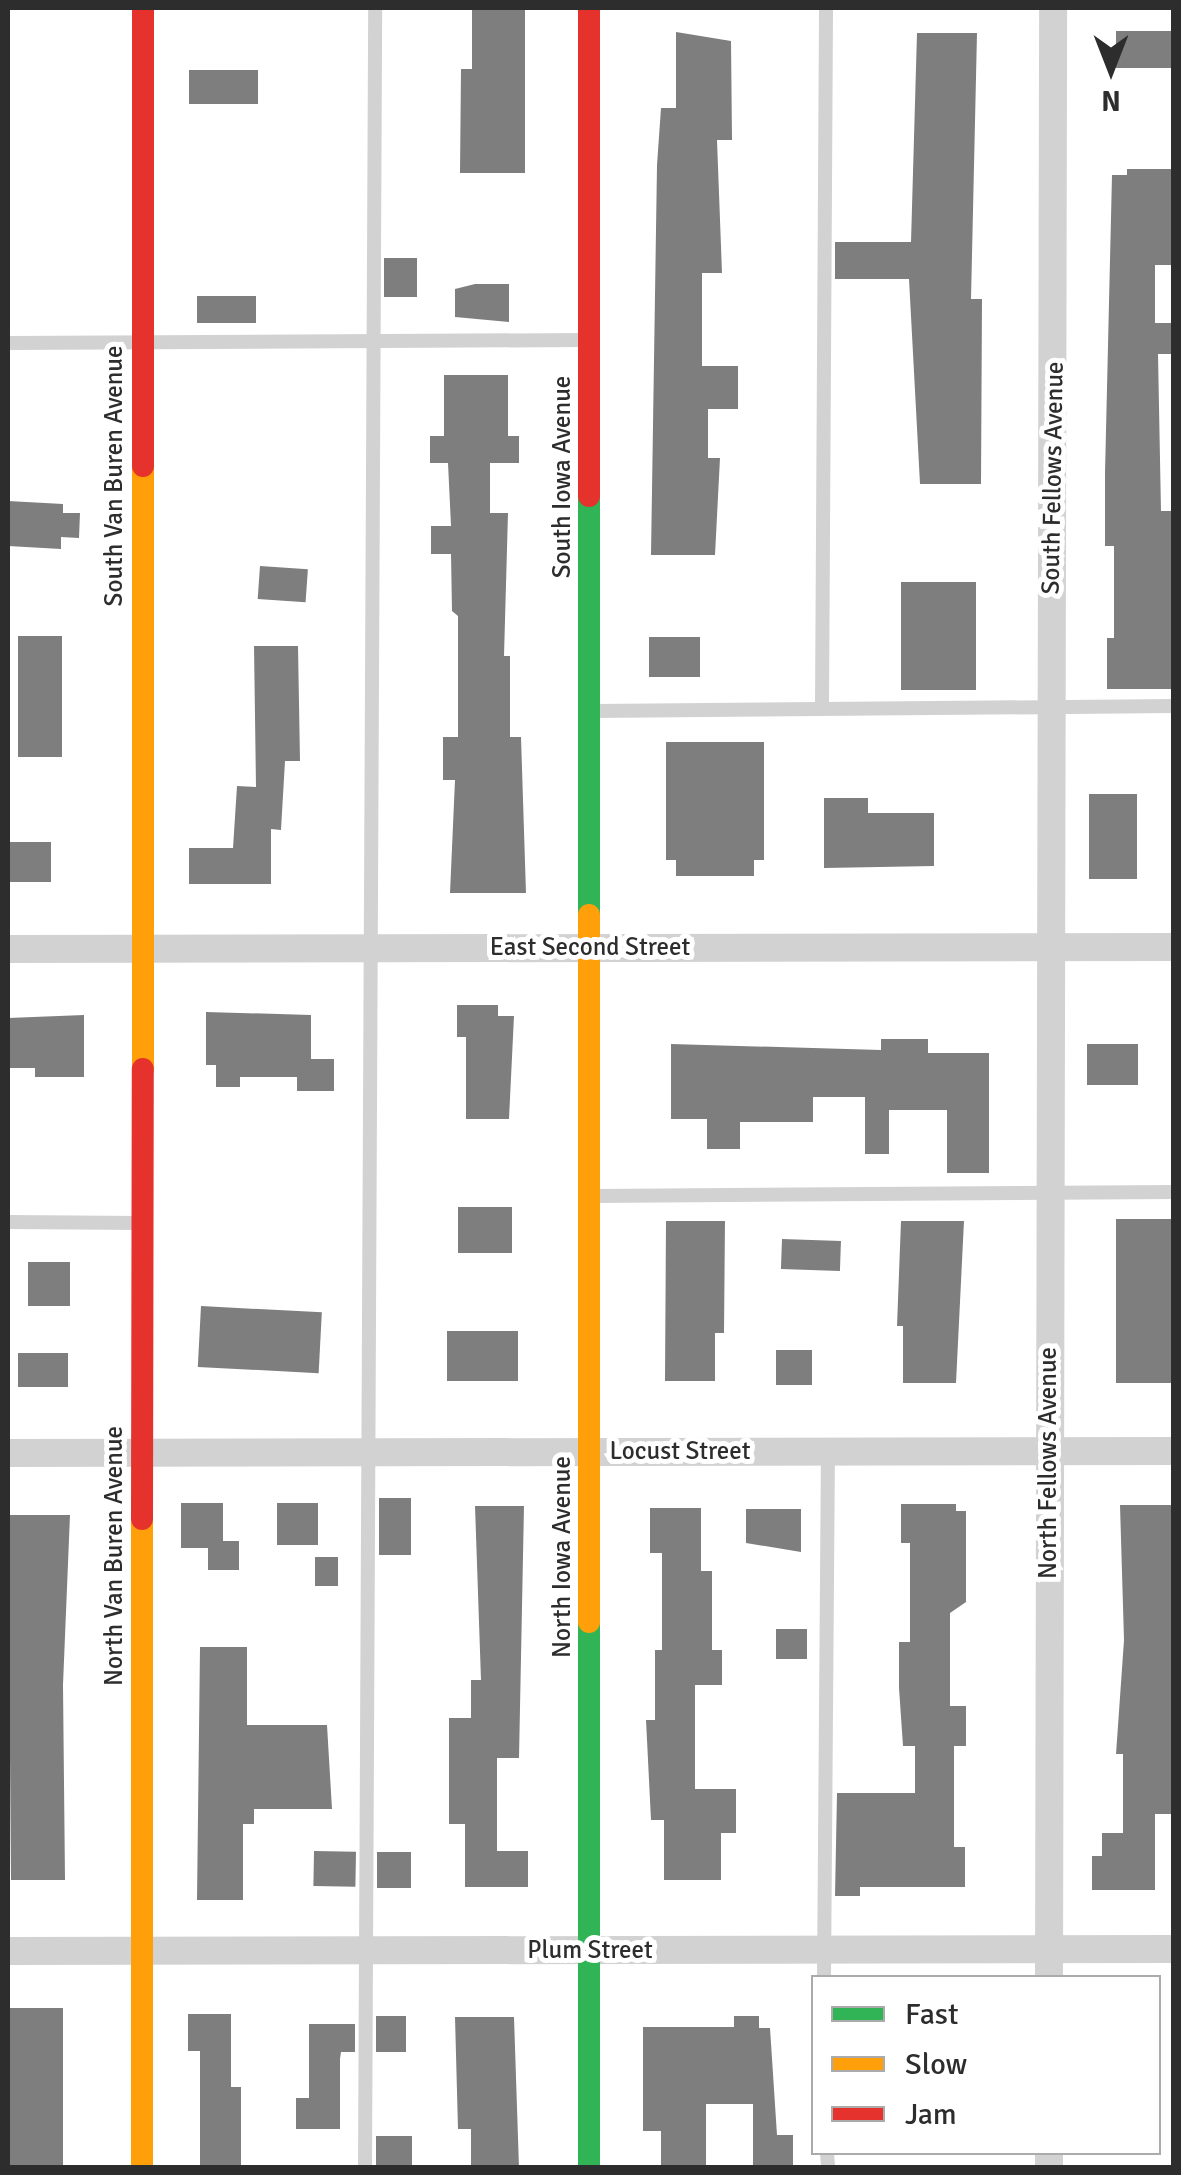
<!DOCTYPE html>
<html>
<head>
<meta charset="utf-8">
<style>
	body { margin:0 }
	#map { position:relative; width:1181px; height:2175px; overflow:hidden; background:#fff; font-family:Signika,sans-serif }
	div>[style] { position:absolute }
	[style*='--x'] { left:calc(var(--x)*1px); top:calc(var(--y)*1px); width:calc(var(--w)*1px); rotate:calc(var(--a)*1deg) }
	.building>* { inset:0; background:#7e7e7e; transform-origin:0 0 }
	.lane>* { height:14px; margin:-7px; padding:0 7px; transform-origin:7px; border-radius:7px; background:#d2d2d2 }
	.street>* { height:28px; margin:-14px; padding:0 14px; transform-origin:14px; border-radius:14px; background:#d2d2d2 }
	.fast>* { height:22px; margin:-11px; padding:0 11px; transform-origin:11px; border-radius:11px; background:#30b455 }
	.slow>* { height:22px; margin:-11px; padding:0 11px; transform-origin:11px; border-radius:11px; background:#ff9f0a }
	.jam>* { height:22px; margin:-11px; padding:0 11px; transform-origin:11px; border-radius:11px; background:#e5322d }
	span { translate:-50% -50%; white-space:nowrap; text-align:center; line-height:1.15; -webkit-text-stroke:10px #fff; paint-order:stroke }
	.street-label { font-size:25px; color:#2d2d2d }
	.frame { position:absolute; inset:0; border:10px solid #2d2d2d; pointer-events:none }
	.legend { position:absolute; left:811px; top:1975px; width:350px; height:180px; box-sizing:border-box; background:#fff; border:2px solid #ababab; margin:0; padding:12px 18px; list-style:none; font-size:30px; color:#2d2d2d }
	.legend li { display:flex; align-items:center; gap:20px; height:50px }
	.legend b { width:50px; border:2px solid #ababab }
	.north { position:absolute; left:1061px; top:20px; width:100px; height:100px; -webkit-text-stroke:8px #fff; paint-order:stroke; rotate:180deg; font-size:28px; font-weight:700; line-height:40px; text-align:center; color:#2d2d2d }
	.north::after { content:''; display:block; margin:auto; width:35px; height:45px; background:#2d2d2d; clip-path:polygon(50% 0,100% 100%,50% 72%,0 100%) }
</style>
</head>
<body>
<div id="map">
	<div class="building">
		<i style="clip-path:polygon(472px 8px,525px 8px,525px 173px,460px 173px,461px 69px,472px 69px)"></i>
		<i style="left:1116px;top:31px;width:58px;height:37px"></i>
		<i style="clip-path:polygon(676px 32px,731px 41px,732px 140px,717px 140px,722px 273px,702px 273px,702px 366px,738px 366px,738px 409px,708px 409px,708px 458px,720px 458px,715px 555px,651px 555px,657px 165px,661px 108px,676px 108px)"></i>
		<i style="clip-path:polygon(917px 33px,977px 33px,971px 299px,982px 299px,981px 484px,920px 484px,909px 279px,835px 279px,835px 242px,911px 242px)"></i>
		<i style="left:189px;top:70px;width:69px;height:34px"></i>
		<i style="clip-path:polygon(1127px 169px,1174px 169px,1171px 265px,1155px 265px,1155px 323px,1174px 323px,1174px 354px,1158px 354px,1161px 511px,1174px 511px,1174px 689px,1107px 689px,1107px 638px,1114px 638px,1114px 546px,1105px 546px,1105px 473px,1112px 175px,1127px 175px)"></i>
		<i style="left:384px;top:258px;width:33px;height:39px"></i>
		<i style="clip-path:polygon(475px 284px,509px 284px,509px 322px,455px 317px,455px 289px)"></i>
		<i style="left:197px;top:296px;width:59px;height:27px"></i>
		<i style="clip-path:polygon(444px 375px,508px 375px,508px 436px,519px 436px,519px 463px,490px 463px,490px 513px,508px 513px,504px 656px,510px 656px,510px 737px,521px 737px,526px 893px,450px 893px,455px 780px,443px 780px,443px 737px,458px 737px,458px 616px,452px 611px,451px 554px,431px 554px,431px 526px,451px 526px,448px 463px,430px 463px,430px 436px,444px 436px)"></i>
		<i style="clip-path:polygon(8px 501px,63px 504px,63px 513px,80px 513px,79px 538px,61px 537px,61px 549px,8px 546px)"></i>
		<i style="left:260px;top:566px;width:48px;height:33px;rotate:4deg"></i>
		<i style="left:901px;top:582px;width:75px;height:108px"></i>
		<i style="left:18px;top:636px;width:44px;height:121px"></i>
		<i style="left:649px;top:637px;width:51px;height:40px"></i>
		<i style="clip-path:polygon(254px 646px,298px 646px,300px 761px,285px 761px,281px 830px,271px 829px,271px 884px,189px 884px,189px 848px,233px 848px,237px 786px,256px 787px)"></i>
		<i style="clip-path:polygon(666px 742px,764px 742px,764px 860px,754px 860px,754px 876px,676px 876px,676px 860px,666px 860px)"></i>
		<i style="left:1089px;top:794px;width:48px;height:85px"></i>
		<i style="clip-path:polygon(824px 798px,868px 798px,868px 813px,934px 813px,934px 866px,824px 868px)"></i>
		<i style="left:8px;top:842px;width:43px;height:40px"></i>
		<i style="clip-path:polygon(457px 1005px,498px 1005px,498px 1016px,514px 1016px,509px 1119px,466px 1119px,466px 1037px,457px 1037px)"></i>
		<i style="clip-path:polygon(206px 1012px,311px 1015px,311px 1059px,334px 1059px,334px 1091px,297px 1091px,297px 1077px,240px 1077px,240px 1087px,216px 1087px,216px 1065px,206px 1065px)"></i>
		<i style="clip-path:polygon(84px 1015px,84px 1077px,35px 1077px,35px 1068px,8px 1068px,8px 1018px)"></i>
		<i style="clip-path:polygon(881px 1039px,928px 1039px,928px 1053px,989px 1053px,989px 1173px,947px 1173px,947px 1110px,889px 1110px,889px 1154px,865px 1154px,865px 1097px,813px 1097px,813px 1122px,740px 1122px,740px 1149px,707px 1149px,707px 1119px,671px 1119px,671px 1044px,881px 1050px)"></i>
		<i style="left:1087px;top:1044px;width:51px;height:41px"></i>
		<i style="left:458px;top:1207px;width:54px;height:46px"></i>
		<i style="left:1116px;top:1219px;width:58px;height:164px"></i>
		<i style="clip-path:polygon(666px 1221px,725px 1221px,724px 1333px,715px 1333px,715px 1381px,665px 1381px)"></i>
		<i style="clip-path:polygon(901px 1221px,964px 1221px,956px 1383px,903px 1383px,903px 1326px,897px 1326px)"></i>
		<i style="left:782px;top:1239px;width:59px;height:30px;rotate:2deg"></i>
		<i style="left:28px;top:1262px;width:42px;height:44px"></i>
		<i style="left:201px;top:1306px;width:121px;height:61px;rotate:3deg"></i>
		<i style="left:447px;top:1331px;width:71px;height:50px"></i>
		<i style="left:776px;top:1350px;width:36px;height:35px"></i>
		<i style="left:18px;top:1353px;width:50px;height:34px"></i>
		<i style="left:379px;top:1498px;width:32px;height:57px"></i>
		<i style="clip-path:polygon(181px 1503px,223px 1503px,223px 1541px,239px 1541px,239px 1570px,208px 1570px,208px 1548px,181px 1548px)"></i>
		<i style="left:277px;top:1503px;width:41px;height:42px"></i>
		<i style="clip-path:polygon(901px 1504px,956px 1504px,956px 1511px,966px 1511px,966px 1602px,950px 1613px,950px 1706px,966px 1706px,966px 1746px,954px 1746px,954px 1847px,965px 1847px,965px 1887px,860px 1887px,860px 1896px,835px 1896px,837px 1793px,915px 1793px,915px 1746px,903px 1746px,899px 1688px,899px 1642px,910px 1642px,910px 1543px,901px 1543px)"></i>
		<i style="clip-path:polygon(1120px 1505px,1172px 1505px,1174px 1814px,1155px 1814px,1155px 1890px,1092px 1890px,1092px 1856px,1102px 1856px,1102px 1833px,1123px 1833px,1123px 1754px,1116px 1754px,1124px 1640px)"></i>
		<i style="clip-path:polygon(475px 1506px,524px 1506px,519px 1758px,497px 1758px,497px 1851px,528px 1851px,528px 1887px,465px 1887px,465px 1824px,449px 1824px,449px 1718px,471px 1718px,471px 1680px,481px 1680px)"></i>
		<i style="clip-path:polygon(650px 1508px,701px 1508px,701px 1571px,712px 1571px,712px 1650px,722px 1650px,722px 1685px,695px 1685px,695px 1789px,736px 1789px,736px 1833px,721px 1833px,721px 1880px,664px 1880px,664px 1820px,651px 1820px,646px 1720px,655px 1720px,655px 1650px,662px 1650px,662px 1553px,650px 1553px)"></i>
		<i style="clip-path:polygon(746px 1509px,801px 1509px,801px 1552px,746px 1543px)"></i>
		<i style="clip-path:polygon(8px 1515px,70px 1515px,63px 1685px,65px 1880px,11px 1880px)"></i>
		<i style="left:315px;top:1557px;width:23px;height:29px"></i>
		<i style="left:776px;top:1629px;width:31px;height:30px"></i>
		<i style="clip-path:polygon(200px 1647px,247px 1647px,247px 1725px,327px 1725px,332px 1809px,254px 1809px,254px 1824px,243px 1824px,243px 1900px,197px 1900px)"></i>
		<i style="left:314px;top:1851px;width:42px;height:35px;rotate:1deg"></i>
		<i style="left:377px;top:1852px;width:34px;height:36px"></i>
		<i style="left:10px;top:2008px;width:53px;height:160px"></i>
		<i style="clip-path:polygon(188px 2014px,231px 2014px,231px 2087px,241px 2087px,241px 2168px,200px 2168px,200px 2051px,188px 2051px)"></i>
		<i style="left:376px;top:2016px;width:30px;height:36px"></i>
		<i style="clip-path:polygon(734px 2016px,759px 2016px,759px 2028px,770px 2028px,777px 2135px,793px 2135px,793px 2168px,753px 2168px,753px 2104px,706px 2104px,706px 2168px,661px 2168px,661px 2131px,643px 2131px,643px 2027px,734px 2027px)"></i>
		<i style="clip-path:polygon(455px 2017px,514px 2017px,519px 2168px,471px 2168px,471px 2129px,458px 2129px)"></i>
		<i style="clip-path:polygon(309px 2024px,355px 2024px,355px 2052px,341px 2052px,340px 2059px,340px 2129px,296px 2129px,296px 2098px,309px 2098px)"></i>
		<i style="left:376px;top:2136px;width:36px;height:32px"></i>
	</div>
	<div class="lane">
		<i style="--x:8;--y:343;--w:579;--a:-0.3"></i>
		<i style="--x:822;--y:707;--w:699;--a:-89.67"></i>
		<i style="--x:594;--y:711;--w:580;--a:-0.49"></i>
		<i style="--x:594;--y:1196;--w:580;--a:-0.4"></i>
		<i style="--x:8;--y:1222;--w:132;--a:0.4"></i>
		<i style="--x:824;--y:1978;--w:527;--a:-89.57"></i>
		<i style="--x:827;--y:2152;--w:16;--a:86"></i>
		<i style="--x:365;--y:2168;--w:2160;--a:-89.73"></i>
	</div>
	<div class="street">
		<i style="--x:8;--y:949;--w:1166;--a:-0.1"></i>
		<i style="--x:8;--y:1453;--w:1166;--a:-0.1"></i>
		<i style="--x:8;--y:1951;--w:1166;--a:-0.1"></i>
		<i style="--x:1049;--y:1978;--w:1970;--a:-89.88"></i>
		<i style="--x:1049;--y:2152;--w:16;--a:90"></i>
	</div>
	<div class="fast">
		<i style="--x:589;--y:496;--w:419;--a:90"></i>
		<i style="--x:589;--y:1622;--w:546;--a:90"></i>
	</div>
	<div class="slow">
		<i style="--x:589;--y:915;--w:707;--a:90"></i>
		<i style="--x:143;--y:1069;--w:603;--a:-90"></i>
		<i style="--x:142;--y:2168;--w:649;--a:-90"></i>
	</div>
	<div class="jam">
		<i style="--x:589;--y:8;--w:488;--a:90"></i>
		<i style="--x:143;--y:466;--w:458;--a:-90"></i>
		<i style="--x:142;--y:1519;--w:450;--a:-89.9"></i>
	</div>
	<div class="street-label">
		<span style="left:114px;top:476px;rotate:-90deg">South Van Buren Avenue</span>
		<span style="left:562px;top:477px;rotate:-90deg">South Iowa Avenue</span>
		<span style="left:1053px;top:478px;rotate:-89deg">South Fellows Avenue</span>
		<span style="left:590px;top:947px">East Second Street</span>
		<span style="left:680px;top:1451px">Locust Street</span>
		<span style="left:1048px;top:1463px;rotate:-90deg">North Fellows Avenue</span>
		<span style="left:114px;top:1556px;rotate:-90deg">North Van Buren Avenue</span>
		<span style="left:562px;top:1557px;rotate:-90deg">North Iowa Avenue</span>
		<span style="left:590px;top:1950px">Plum Street</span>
	</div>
	<div class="frame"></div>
	<ul class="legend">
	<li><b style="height:12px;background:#30b455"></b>Fast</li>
	<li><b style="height:12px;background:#ff9f0a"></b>Slow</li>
	<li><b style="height:12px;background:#e5322d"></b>Jam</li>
	</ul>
	<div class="north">N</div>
</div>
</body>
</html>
